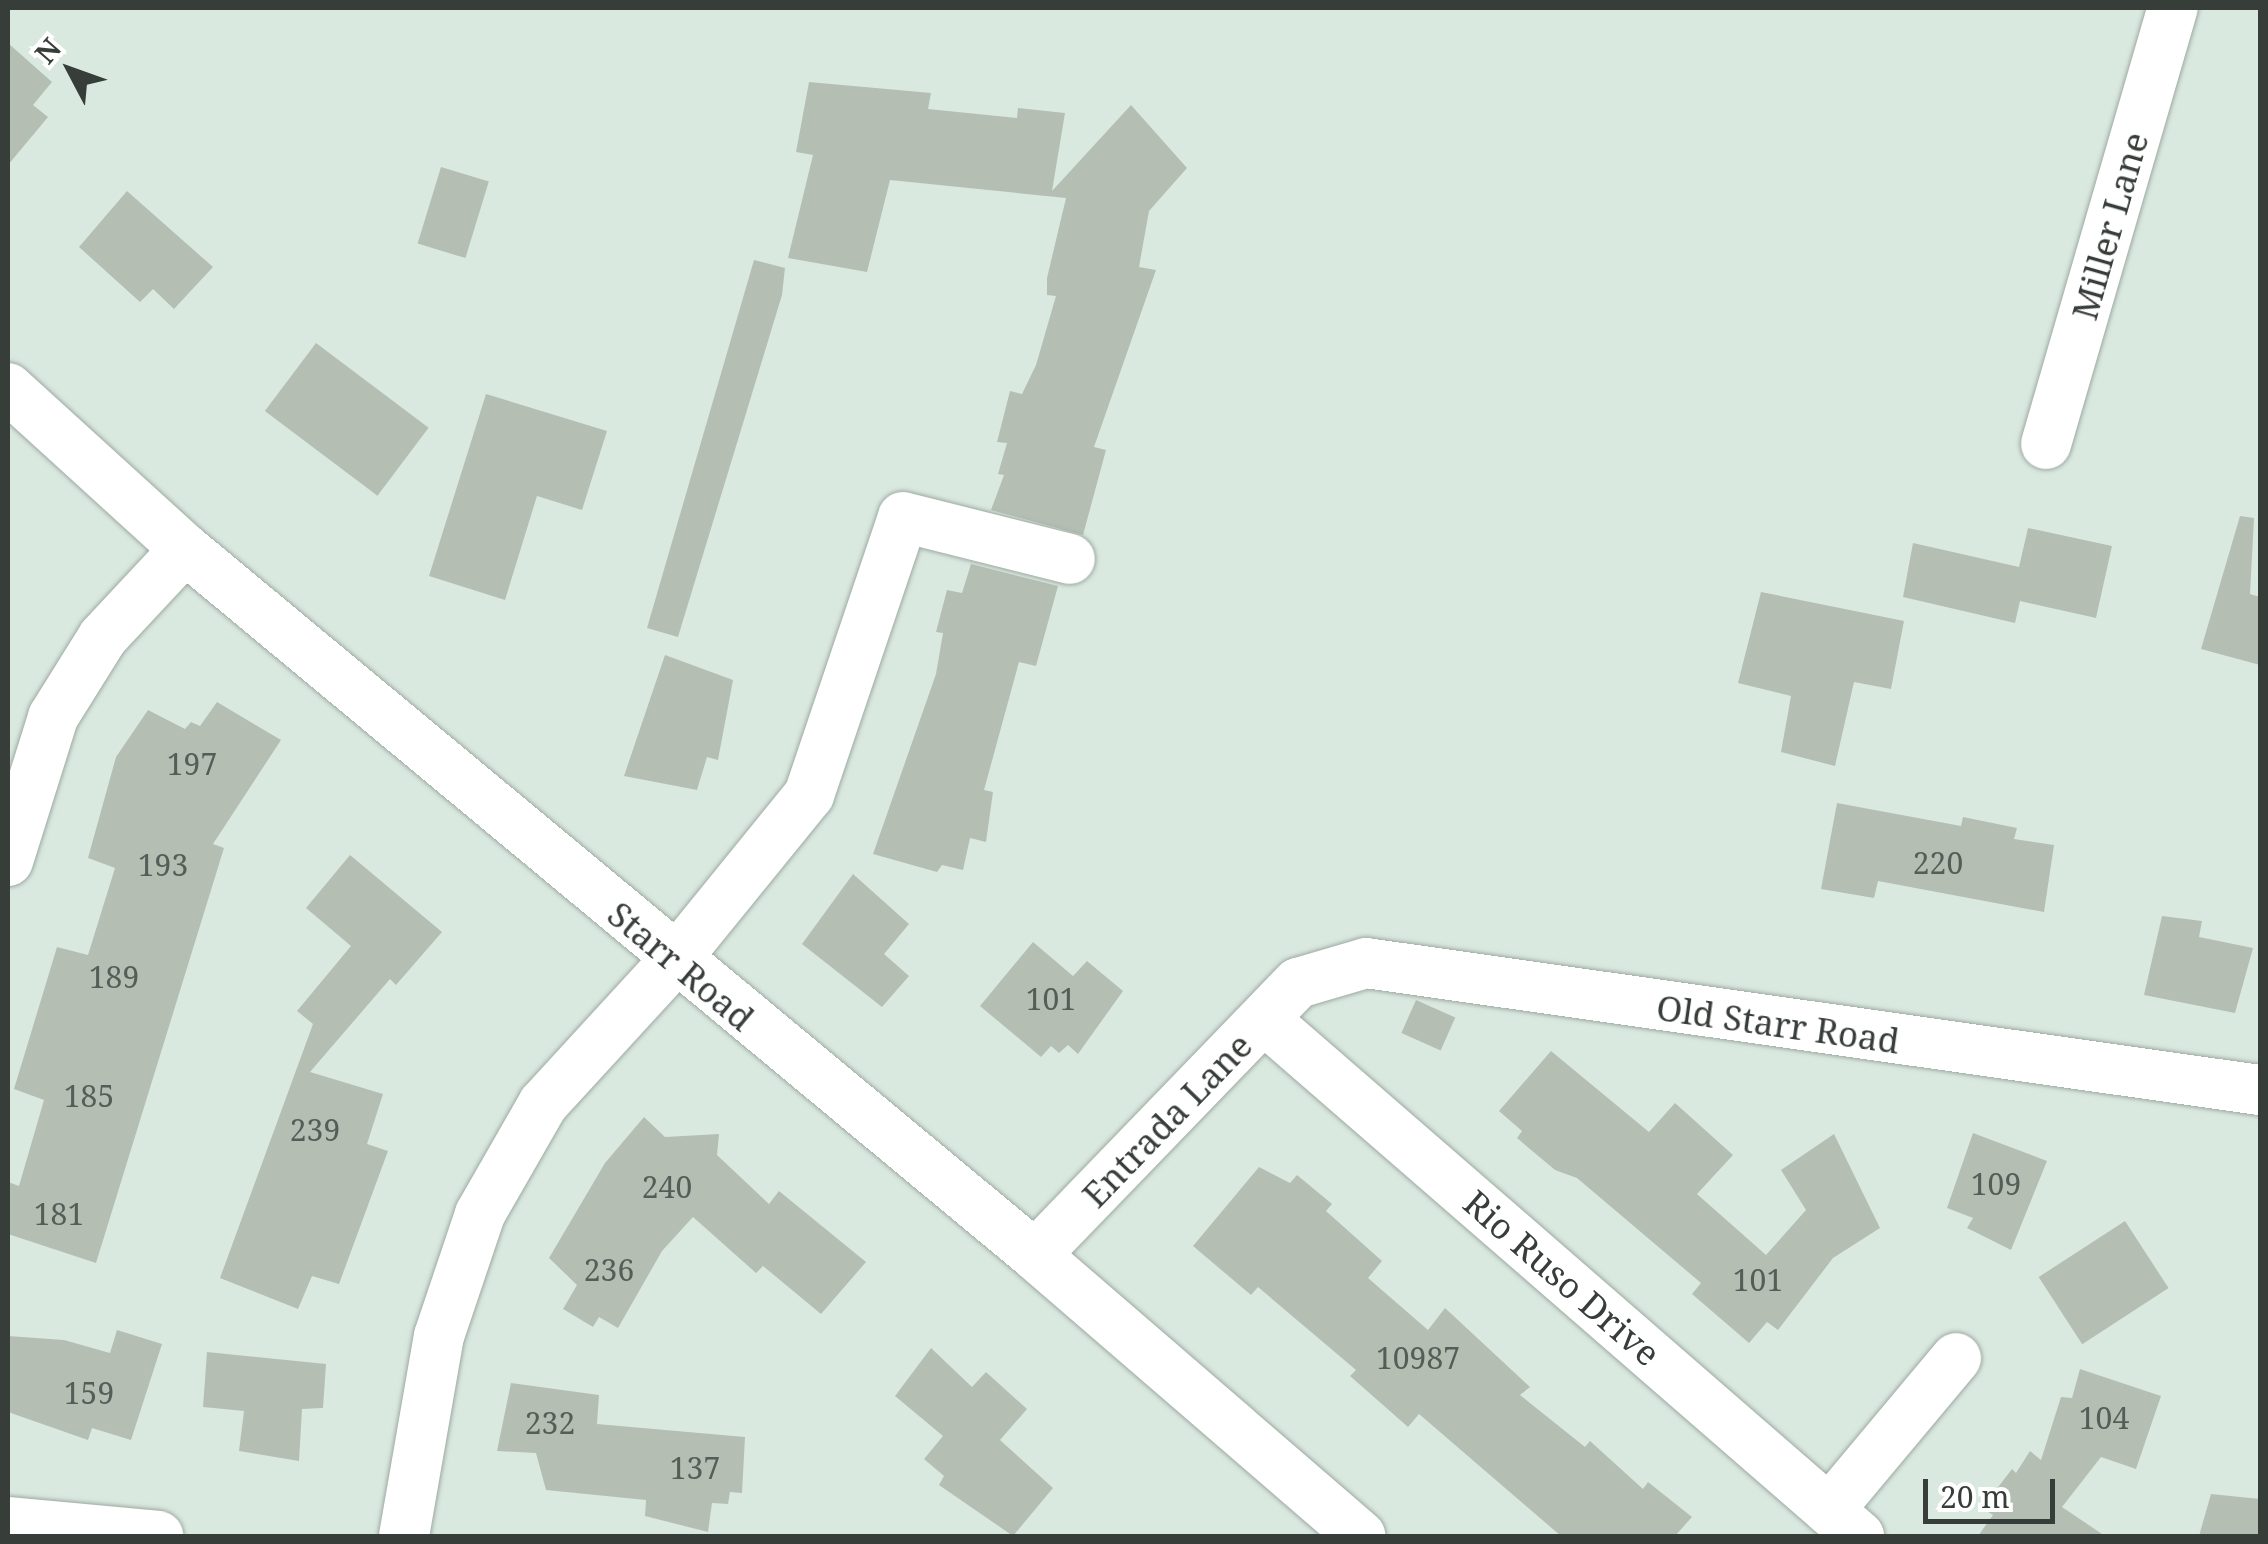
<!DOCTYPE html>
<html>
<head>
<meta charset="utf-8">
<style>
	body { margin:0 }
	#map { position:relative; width:2268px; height:1544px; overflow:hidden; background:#dae9e0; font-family:"Noto Serif",serif }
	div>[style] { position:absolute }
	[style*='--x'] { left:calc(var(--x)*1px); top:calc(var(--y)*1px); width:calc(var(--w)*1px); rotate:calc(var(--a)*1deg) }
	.building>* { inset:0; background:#b5beb3; transform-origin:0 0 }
	.roads { filter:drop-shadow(0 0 2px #9daaa2) drop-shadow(0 0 2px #9daaa2) }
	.minor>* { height:50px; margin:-25px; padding:0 25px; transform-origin:25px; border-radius:25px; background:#fff }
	span { translate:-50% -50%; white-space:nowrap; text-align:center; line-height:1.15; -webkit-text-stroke:8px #fff; paint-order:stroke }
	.number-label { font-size:30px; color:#565d58 }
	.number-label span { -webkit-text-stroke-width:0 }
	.street-label { font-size:35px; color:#373d39 }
	.frame { position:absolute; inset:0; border:10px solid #373d39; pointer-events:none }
	.north { position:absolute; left:20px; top:20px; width:100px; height:100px; -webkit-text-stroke:8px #fff; paint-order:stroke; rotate:311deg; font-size:28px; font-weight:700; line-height:40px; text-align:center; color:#373d39 }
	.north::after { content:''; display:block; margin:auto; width:35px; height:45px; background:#373d39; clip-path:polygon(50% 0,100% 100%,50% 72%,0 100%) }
	.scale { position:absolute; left:1923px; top:1479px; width:132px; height:45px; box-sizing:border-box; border:5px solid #373d39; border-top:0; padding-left:12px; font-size:30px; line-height:35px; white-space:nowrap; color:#373d39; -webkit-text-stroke:8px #fff; paint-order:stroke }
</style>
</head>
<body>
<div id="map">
	<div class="building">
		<i style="clip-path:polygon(8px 43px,52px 82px,33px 105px,48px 117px,8px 165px)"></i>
		<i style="clip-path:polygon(809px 82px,931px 93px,928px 109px,1017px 118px,1018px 108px,1065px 113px,1052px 191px,1131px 105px,1187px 168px,1149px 211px,1139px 267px,1156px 270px,1094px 447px,1106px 450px,1083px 535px,991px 510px,1004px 475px,998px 474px,1007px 443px,997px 442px,1010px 391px,1022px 394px,1036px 365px,1056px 296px,1047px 295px,1047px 278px,1066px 198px,890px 180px,867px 272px,788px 258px,813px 155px,796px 152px)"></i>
		<i style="left:441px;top:167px;width:50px;height:80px;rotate:17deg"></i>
		<i style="clip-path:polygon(127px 191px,213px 267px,174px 309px,153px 289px,140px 302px,79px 247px)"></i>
		<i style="clip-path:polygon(754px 260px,785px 268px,782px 295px,678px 637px,647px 628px)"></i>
		<i style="left:316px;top:343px;width:141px;height:85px;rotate:37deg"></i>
		<i style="clip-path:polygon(486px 394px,607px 431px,582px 510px,537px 496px,505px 600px,429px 576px)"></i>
		<i style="clip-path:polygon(2240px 516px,2254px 518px,2250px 594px,2260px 597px,2260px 665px,2201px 649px)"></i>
		<i style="clip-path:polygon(2028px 528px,2112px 546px,2096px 618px,2020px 601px,2015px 623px,1903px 597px,1913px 543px,2019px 567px)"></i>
		<i style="clip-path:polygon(971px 564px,1058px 586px,1036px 666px,1019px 662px,984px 790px,993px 792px,986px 842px,970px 838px,963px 870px,942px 865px,937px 872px,873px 854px,936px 674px,943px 633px,936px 632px,947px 590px,962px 593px)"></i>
		<i style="clip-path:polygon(1761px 592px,1904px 621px,1891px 689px,1854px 682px,1835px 766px,1781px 752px,1791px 696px,1738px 683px)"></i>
		<i style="clip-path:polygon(665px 655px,733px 680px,718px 760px,707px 757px,697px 790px,624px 776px)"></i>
		<i style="clip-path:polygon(217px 702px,281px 740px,213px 844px,224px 848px,96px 1263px,8px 1234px,8px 1182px,19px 1186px,44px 1100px,14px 1089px,57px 947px,88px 955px,115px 868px,88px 858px,116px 757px,148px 710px,185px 729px,191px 722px,200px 726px)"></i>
		<i style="clip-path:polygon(1837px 803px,1961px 826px,1963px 817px,2017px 828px,2014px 839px,2054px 845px,2044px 912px,1878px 881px,1874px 898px,1821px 889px)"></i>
		<i style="clip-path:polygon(350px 855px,442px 932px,396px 985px,390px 979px,310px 1072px,383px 1094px,367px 1144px,388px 1151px,339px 1284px,312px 1276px,298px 1309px,220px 1278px,313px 1024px,297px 1011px,351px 946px,306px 908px)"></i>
		<i style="clip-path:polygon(853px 874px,909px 924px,884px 954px,909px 976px,882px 1007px,802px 944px)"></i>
		<i style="clip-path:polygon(2162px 916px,2202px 921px,2199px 937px,2253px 948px,2235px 1013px,2144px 995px)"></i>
		<i style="clip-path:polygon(1033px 942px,1073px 976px,1087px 961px,1123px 991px,1078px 1054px,1068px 1045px,1059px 1053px,1051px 1046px,1041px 1057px,980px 1006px)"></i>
		<i style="left:1416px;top:1000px;width:43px;height:36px;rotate:24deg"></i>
		<i style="clip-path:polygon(1551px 1051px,1649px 1132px,1675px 1103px,1733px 1155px,1697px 1194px,1766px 1255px,1806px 1210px,1781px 1170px,1834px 1134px,1880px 1228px,1833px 1258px,1778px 1330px,1767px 1322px,1749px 1343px,1692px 1294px,1701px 1283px,1577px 1178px,1555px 1170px,1517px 1138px,1522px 1131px,1499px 1111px)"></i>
		<i style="clip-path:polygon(644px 1117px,665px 1137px,719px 1134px,717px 1155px,769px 1204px,779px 1191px,866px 1262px,821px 1314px,763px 1266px,756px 1273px,693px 1217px,662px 1251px,618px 1328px,599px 1317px,593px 1327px,563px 1309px,577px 1285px,549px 1258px,605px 1163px)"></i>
		<i style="clip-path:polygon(1973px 1133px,2047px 1161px,2011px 1250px,1967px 1228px,1973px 1218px,1947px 1208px)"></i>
		<i style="clip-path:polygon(1259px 1167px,1290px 1183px,1297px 1175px,1332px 1204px,1326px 1211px,1382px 1261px,1368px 1278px,1428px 1330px,1445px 1308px,1530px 1387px,1520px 1395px,1585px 1447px,1590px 1441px,1643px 1489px,1648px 1482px,1692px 1517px,1675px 1536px,1561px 1536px,1419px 1414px,1408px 1427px,1350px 1376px,1356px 1370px,1258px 1287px,1251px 1295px,1193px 1246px)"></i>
		<i style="left:2125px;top:1221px;width:80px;height:103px;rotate:57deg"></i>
		<i style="clip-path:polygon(117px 1330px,162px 1344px,131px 1440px,92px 1428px,88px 1440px,8px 1412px,8px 1336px,64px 1340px,110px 1353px)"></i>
		<i style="clip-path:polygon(931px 1348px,972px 1387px,986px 1372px,1027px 1409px,1000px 1440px,1053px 1488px,1013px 1536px,939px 1485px,944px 1476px,924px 1459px,943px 1436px,895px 1396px)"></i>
		<i style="clip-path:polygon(207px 1352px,326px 1364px,323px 1408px,302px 1409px,299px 1461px,239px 1451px,244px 1411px,203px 1407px)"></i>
		<i style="clip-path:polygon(2080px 1369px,2161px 1396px,2136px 1469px,2101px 1457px,2062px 1507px,2105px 1536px,1978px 1536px,1993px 1515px,1982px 1508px,2012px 1469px,2016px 1473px,2030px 1451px,2041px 1460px,2061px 1397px,2072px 1398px)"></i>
		<i style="clip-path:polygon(511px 1383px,599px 1395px,597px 1424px,745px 1437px,742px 1493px,730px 1492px,728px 1504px,712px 1503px,708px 1532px,645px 1516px,646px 1500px,546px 1490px,536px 1453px,497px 1451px)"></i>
		<i style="clip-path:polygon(2211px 1494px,2260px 1499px,2260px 1536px,2199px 1536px)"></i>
	</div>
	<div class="roads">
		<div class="minor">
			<i style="--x:8;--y:388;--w:239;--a:42.3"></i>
			<i style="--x:185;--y:549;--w:1105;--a:39.71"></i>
			<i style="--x:1035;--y:1255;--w:430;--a:40.8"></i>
			<i style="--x:2046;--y:444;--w:454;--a:-73.8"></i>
			<i style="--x:8;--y:861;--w:151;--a:-72.6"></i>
			<i style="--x:53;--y:717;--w:94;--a:-58"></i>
			<i style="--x:103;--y:637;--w:120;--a:-47"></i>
			<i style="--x:1265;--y:1020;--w:787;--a:40.98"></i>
			<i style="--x:1035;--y:1255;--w:378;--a:-46"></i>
			<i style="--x:1298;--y:983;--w:71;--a:-16.4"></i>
			<i style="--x:1366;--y:963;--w:903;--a:8.09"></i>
			<i style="--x:1829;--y:1510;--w:198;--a:-50.1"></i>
			<i style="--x:8;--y:1522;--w:151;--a:5.3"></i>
			<i style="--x:404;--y:1536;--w:203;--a:-80.1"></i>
			<i style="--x:439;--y:1336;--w:129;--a:-71.4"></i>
			<i style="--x:480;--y:1214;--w:127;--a:-60.2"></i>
			<i style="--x:543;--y:1104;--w:194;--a:-47.5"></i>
			<i style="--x:674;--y:961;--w:214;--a:-50.9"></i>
			<i style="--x:809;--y:795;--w:293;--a:-71.3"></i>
			<i style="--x:903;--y:517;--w:172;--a:14.1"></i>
		</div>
	</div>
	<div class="number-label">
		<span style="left:192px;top:764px">197</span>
		<span style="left:1938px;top:863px">220</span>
		<span style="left:163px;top:865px">193</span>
		<span style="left:114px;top:977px">189</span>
		<span style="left:1051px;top:999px">101</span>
		<span style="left:89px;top:1096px">185</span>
		<span style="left:315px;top:1130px">239</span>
		<span style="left:1996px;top:1184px">109</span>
		<span style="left:667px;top:1187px">240</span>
		<span style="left:59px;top:1214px">181</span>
		<span style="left:609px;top:1270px">236</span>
		<span style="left:1758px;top:1280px">101</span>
		<span style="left:1418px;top:1358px">10987</span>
		<span style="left:89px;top:1393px">159</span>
		<span style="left:2104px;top:1418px">104</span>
		<span style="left:550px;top:1423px">232</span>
		<span style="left:695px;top:1468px">137</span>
	</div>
	<div class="street-label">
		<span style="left:2110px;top:226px;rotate:-74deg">Miller Lane</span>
		<span style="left:681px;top:966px;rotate:40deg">Starr Road</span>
		<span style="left:1778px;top:1024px;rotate:8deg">Old Starr Road</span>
		<span style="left:1167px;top:1120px;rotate:-46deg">Entrada Lane</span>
		<span style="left:1562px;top:1278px;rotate:41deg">Rio Ruso Drive</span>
	</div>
	<div class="frame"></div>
	<div class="north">N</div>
	<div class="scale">20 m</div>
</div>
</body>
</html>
